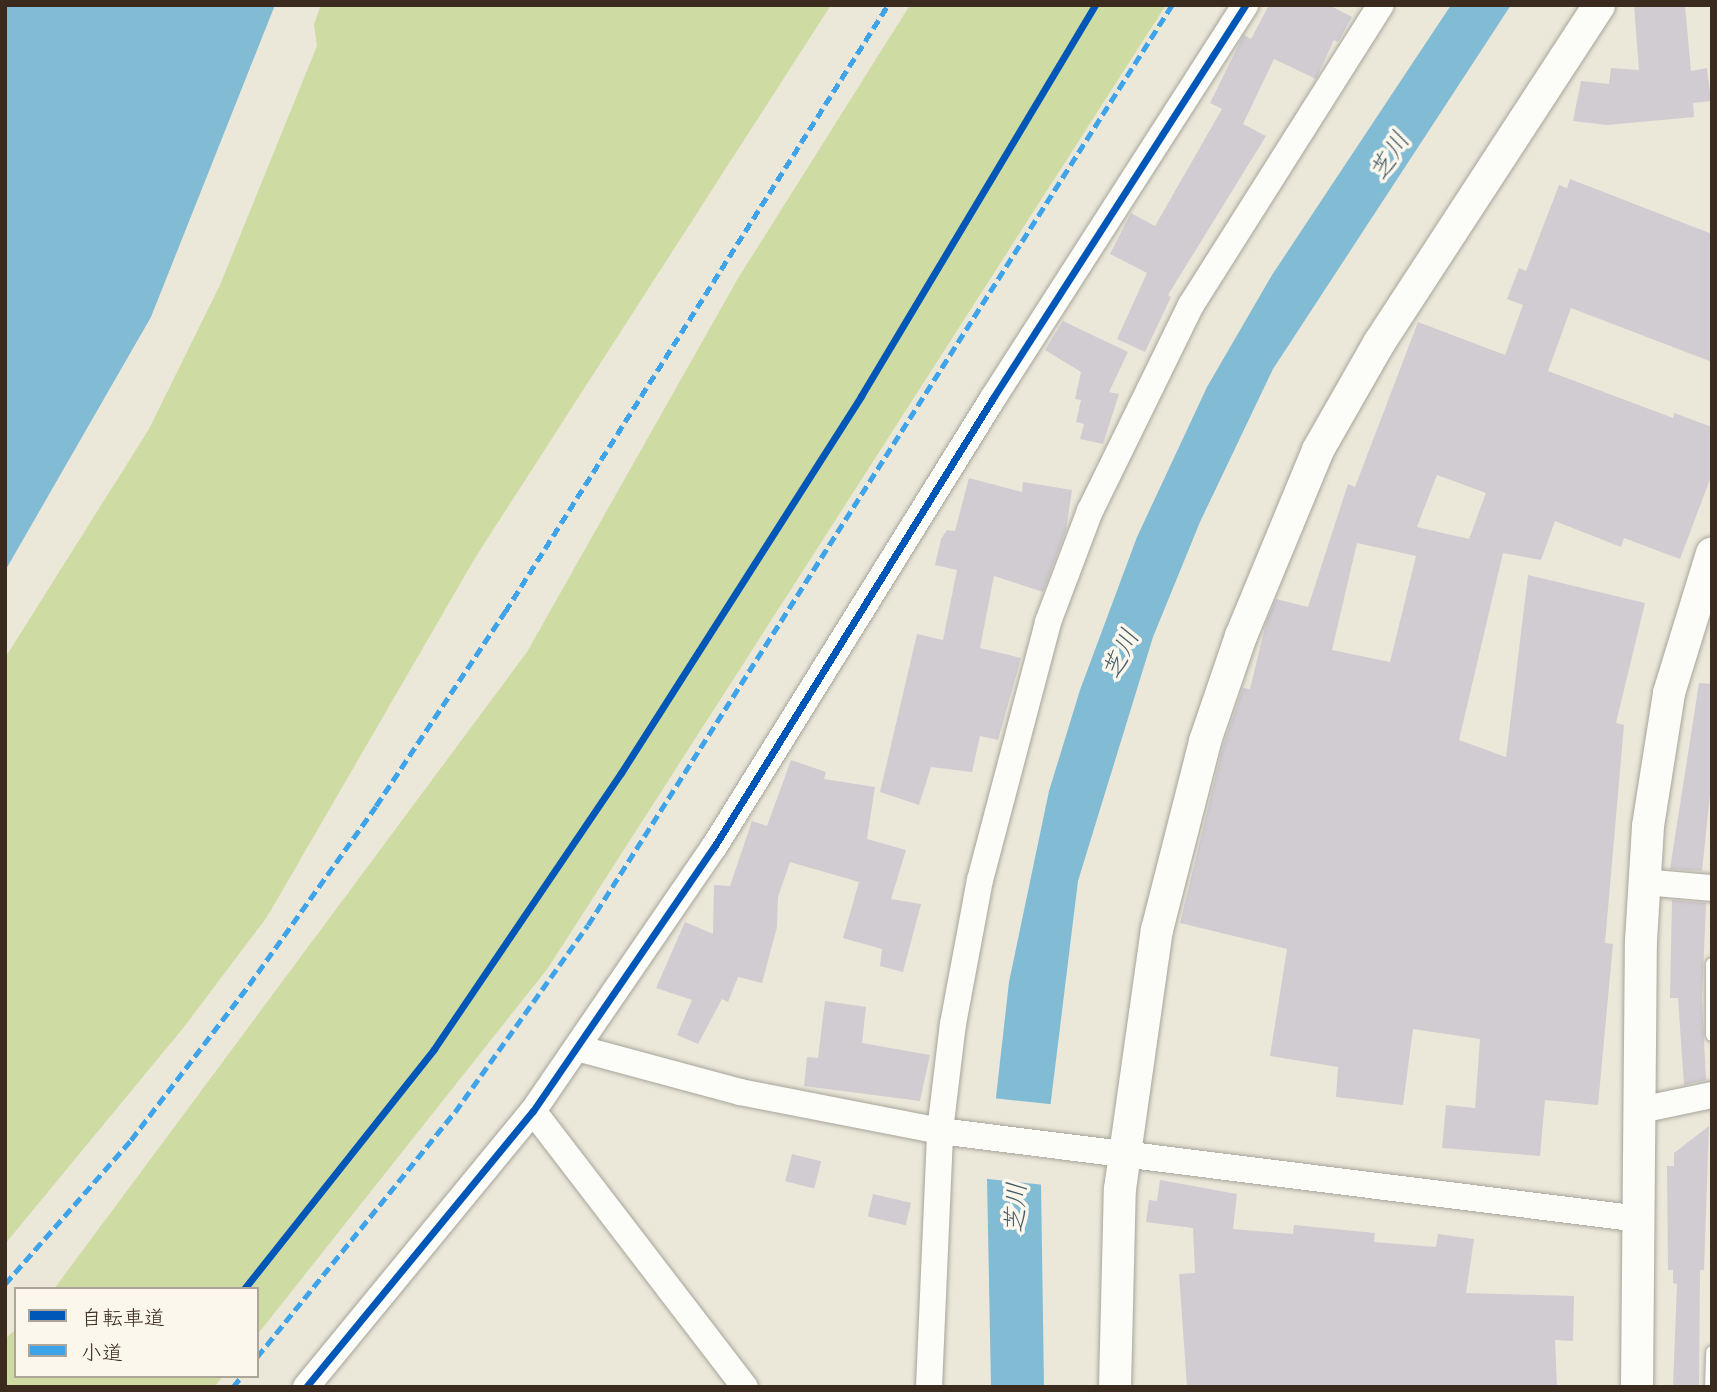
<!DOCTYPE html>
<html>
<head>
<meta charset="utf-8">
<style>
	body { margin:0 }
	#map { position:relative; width:1717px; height:1392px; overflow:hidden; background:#ebe8da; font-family:Mali,"Klee One",sans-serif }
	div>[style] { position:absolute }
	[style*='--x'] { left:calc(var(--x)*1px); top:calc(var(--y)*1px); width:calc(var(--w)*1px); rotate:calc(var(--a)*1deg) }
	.green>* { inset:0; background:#cedba2 }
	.water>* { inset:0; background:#82bbd4 }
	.pier>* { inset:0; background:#ebe8da; transform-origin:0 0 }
	.building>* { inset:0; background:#d0ccd2; transform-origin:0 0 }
	.roads { filter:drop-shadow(0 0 2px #a8a49b) drop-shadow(0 0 2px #a8a49b) }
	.service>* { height:12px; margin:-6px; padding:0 6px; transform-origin:6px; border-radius:6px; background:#fcfcf9 }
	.minor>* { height:26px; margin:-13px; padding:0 13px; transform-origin:13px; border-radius:13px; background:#fcfcf9 }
	.tertiary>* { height:32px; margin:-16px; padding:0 16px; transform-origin:16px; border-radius:16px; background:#fcfcf9 }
	.quiet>* { height:5px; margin-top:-2.5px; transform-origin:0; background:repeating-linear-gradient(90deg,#3fa3ea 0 10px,transparent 0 15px) }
	.cycleway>* { height:7px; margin:-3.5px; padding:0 3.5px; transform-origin:3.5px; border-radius:3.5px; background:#0057b8 }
	span { translate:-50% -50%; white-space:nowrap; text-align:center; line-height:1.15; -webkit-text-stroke:7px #fbf7ec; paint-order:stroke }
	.water-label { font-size:26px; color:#455c66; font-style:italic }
	.frame { position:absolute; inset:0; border:7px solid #3b2a1e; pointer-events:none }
	.legend { position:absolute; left:14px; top:1287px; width:245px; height:91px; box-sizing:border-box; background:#fbf7ec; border:2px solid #aea59a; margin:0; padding:9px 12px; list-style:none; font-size:21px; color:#3b2a1e }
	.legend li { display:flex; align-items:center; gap:14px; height:35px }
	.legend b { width:35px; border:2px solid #aea59a }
</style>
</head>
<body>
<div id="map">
	<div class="green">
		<i style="clip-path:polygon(321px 5px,831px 5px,475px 558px,267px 917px,184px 1027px,5px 1244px,5px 658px,149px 429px,220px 285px,317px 46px,314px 24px)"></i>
		<i style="clip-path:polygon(910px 5px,1166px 5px,548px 968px,257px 1335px,257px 1289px,54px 1289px,527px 652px,737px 280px)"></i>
		<i style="clip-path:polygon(16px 1329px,16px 1376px,223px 1376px,214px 1387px,5px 1387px,5px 1339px)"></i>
	</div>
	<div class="water">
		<i style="clip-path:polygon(5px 5px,275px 5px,151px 317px,5px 571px)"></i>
		<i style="clip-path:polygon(1451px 5px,1511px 5px,1273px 369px,1200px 522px,1153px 637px,1078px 881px,1041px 1182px,1044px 1387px,991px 1387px,987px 1177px,1009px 982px,1049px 791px,1080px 690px,1137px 537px,1207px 387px,1272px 275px)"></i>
	</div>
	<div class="pier">
		<i style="left:992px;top:1098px;width:62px;height:81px;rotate:6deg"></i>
	</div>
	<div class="building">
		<i style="clip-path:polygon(1269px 5px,1329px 5px,1352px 17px,1338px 42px,1334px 40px,1316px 79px,1274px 59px,1243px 124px,1266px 136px,1168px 295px,1171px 297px,1145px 352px,1117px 339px,1147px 273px,1110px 254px,1131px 213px,1155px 226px,1222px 109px,1210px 103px,1239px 44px,1244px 35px,1251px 39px)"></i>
		<i style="clip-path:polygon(1634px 5px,1685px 5px,1691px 71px,1707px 68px,1711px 101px,1693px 103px,1694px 117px,1607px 125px,1573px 121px,1581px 81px,1609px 84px,1611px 68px,1639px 70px)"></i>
		<i style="clip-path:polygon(evenodd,1570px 179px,1712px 234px,1712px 362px,1571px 308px,1548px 371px,1673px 418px,1674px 413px,1712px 427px,1712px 474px,1680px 559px,1624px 538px,1621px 547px,1555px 521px,1541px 560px,1503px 553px,1459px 740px,1506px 757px,1528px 575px,1645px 603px,1616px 723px,1624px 725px,1605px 943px,1613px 944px,1598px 1105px,1545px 1100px,1540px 1156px,1442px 1148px,1446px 1105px,1475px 1108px,1480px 1039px,1413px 1029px,1403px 1105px,1336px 1097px,1338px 1067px,1270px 1056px,1287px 949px,1180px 923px,1223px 746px,1243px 688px,1250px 689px,1266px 623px,1276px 599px,1308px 607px,1348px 484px,1355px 487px,1418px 322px,1505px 355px,1523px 305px,1507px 299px,1519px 268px,1526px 271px,1559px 185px,1567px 188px,1570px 179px,1437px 475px,1486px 493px,1469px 539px,1417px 527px,1437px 475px,1570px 179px,1357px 543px,1416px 556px,1390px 662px,1332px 650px,1357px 543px)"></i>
		<i style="clip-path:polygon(1063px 321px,1128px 352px,1109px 392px,1119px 394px,1103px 444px,1080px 439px,1084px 424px,1076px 422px,1081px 400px,1075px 399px,1081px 372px,1045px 350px)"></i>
		<i style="clip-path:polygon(969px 478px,1022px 492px,1023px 482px,1072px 490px,1066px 530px,1043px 592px,994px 576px,980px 648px,1021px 658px,998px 740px,980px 736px,972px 772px,931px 767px,919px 805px,880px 792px,917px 634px,943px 640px,957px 570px,935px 565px,941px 539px,947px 530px,955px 531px)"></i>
		<i style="clip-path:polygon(1699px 683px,1712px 684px,1712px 775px,1702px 871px,1670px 869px)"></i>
		<i style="clip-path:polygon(791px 760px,826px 772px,824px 779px,875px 787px,867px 839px,906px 850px,891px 899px,921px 904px,903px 972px,880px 966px,882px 949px,843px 938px,859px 882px,790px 862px,778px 897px,777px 927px,762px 983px,738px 977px,728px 1002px,722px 999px,698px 1044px,677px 1035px,692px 1000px,656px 988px,685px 922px,713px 934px,714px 885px,730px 886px,752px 821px,767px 826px)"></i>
		<i style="clip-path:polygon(1672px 900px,1706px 903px,1702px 999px,1706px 1080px,1684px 1085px,1678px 998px,1670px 998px)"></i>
		<i style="clip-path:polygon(825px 1001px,866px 1007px,862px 1043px,930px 1055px,920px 1101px,804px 1086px,807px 1057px,818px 1058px)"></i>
		<i style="clip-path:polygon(1709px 1126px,1704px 1270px,1700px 1270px,1699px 1387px,1673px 1387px,1677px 1284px,1673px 1283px,1673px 1270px,1668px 1270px,1667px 1166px,1674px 1166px,1674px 1153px)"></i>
		<i style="left:792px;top:1154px;width:30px;height:28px;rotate:14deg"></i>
		<i style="clip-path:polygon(1160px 1180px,1237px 1194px,1233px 1229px,1293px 1234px,1294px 1225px,1375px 1233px,1374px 1242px,1436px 1247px,1438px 1234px,1474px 1239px,1466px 1293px,1574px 1296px,1573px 1341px,1555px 1340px,1557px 1387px,1187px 1387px,1179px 1274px,1195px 1273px,1193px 1228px,1146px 1222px,1149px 1200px,1157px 1201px)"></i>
		<i style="left:873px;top:1194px;width:39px;height:23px;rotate:13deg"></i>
	</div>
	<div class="roads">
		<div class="service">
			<i style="--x:1712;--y:964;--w:71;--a:90"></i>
			<i style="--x:1711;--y:1387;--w:35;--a:-88"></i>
		</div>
		<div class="minor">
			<i style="--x:1643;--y:882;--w:69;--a:5"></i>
			<i style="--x:577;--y:1048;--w:169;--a:15.1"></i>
			<i style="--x:740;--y:1092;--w:204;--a:11"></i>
			<i style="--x:940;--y:1131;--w:706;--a:7.17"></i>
			<i style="--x:1640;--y:1110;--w:74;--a:-11.8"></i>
			<i style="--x:533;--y:1111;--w:348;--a:52.5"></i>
			<i style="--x:306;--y:1387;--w:357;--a:-50.6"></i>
			<i style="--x:533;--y:1111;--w:320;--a:-55.6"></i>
			<i style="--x:714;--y:847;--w:529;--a:-58.14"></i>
			<i style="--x:993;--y:398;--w:467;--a:-57.3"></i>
			<i style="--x:929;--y:1387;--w:256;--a:-87.5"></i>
			<i style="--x:940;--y:1131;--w:108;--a:-83.1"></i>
			<i style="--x:953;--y:1024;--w:147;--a:-79.4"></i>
			<i style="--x:980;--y:880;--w:267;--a:-75.2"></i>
			<i style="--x:1048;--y:622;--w:119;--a:-69.3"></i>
			<i style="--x:1090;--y:511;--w:229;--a:-63.9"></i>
			<i style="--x:1191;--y:305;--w:355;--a:-57.7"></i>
		</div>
		<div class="tertiary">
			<i style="--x:1115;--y:1387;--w:198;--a:-88.6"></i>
			<i style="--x:1120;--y:1189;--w:262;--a:-81.9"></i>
			<i style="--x:1157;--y:930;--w:195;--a:-75.7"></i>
			<i style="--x:1205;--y:741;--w:111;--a:-71.1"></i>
			<i style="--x:1241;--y:636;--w:201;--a:-67.5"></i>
			<i style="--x:1318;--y:450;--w:123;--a:-60.3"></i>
			<i style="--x:1379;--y:343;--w:403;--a:-56.9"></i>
			<i style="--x:1637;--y:1387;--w:446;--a:-89.5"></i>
			<i style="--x:1641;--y:941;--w:115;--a:-86.5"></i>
			<i style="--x:1648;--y:826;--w:135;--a:-81"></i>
			<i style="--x:1669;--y:693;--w:146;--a:-72.9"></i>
		</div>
	</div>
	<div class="quiet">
		<i style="--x:5;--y:1284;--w:191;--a:-48.8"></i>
		<i style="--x:131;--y:1140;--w:195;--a:-52.7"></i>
		<i style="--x:249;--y:985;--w:219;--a:-54.6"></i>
		<i style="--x:376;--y:806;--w:233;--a:-56.4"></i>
		<i style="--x:505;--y:612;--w:718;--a:-57.75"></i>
		<i style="--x:257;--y:1357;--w:315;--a:-51.1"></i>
		<i style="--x:455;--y:1112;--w:229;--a:-54.6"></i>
		<i style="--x:588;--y:925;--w:1090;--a:-57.59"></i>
		<i style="--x:233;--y:1387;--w:14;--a:-51"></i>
	</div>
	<div class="cycleway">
		<i style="--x:244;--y:1289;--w:306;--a:-51.6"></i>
		<i style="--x:434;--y:1049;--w:333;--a:-55.9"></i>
		<i style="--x:621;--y:773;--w:447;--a:-57.5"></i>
		<i style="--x:861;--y:396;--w:456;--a:-59.1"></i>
		<i style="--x:306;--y:1387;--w:357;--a:-50.6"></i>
		<i style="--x:533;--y:1111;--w:320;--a:-55.6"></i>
		<i style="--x:714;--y:847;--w:529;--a:-58.14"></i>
		<i style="--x:993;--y:398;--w:467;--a:-57.3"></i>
	</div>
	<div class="water-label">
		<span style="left:1389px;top:156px;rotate:-59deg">芝川</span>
		<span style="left:1120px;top:654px;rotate:-65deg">芝川</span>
		<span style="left:1015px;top:1208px;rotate:-87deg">芝川</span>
	</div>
	<div class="frame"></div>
	<ul class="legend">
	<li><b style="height:9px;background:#0057b8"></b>自転車道</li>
	<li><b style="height:9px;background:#3fa3ea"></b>小道</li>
	</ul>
</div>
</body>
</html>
